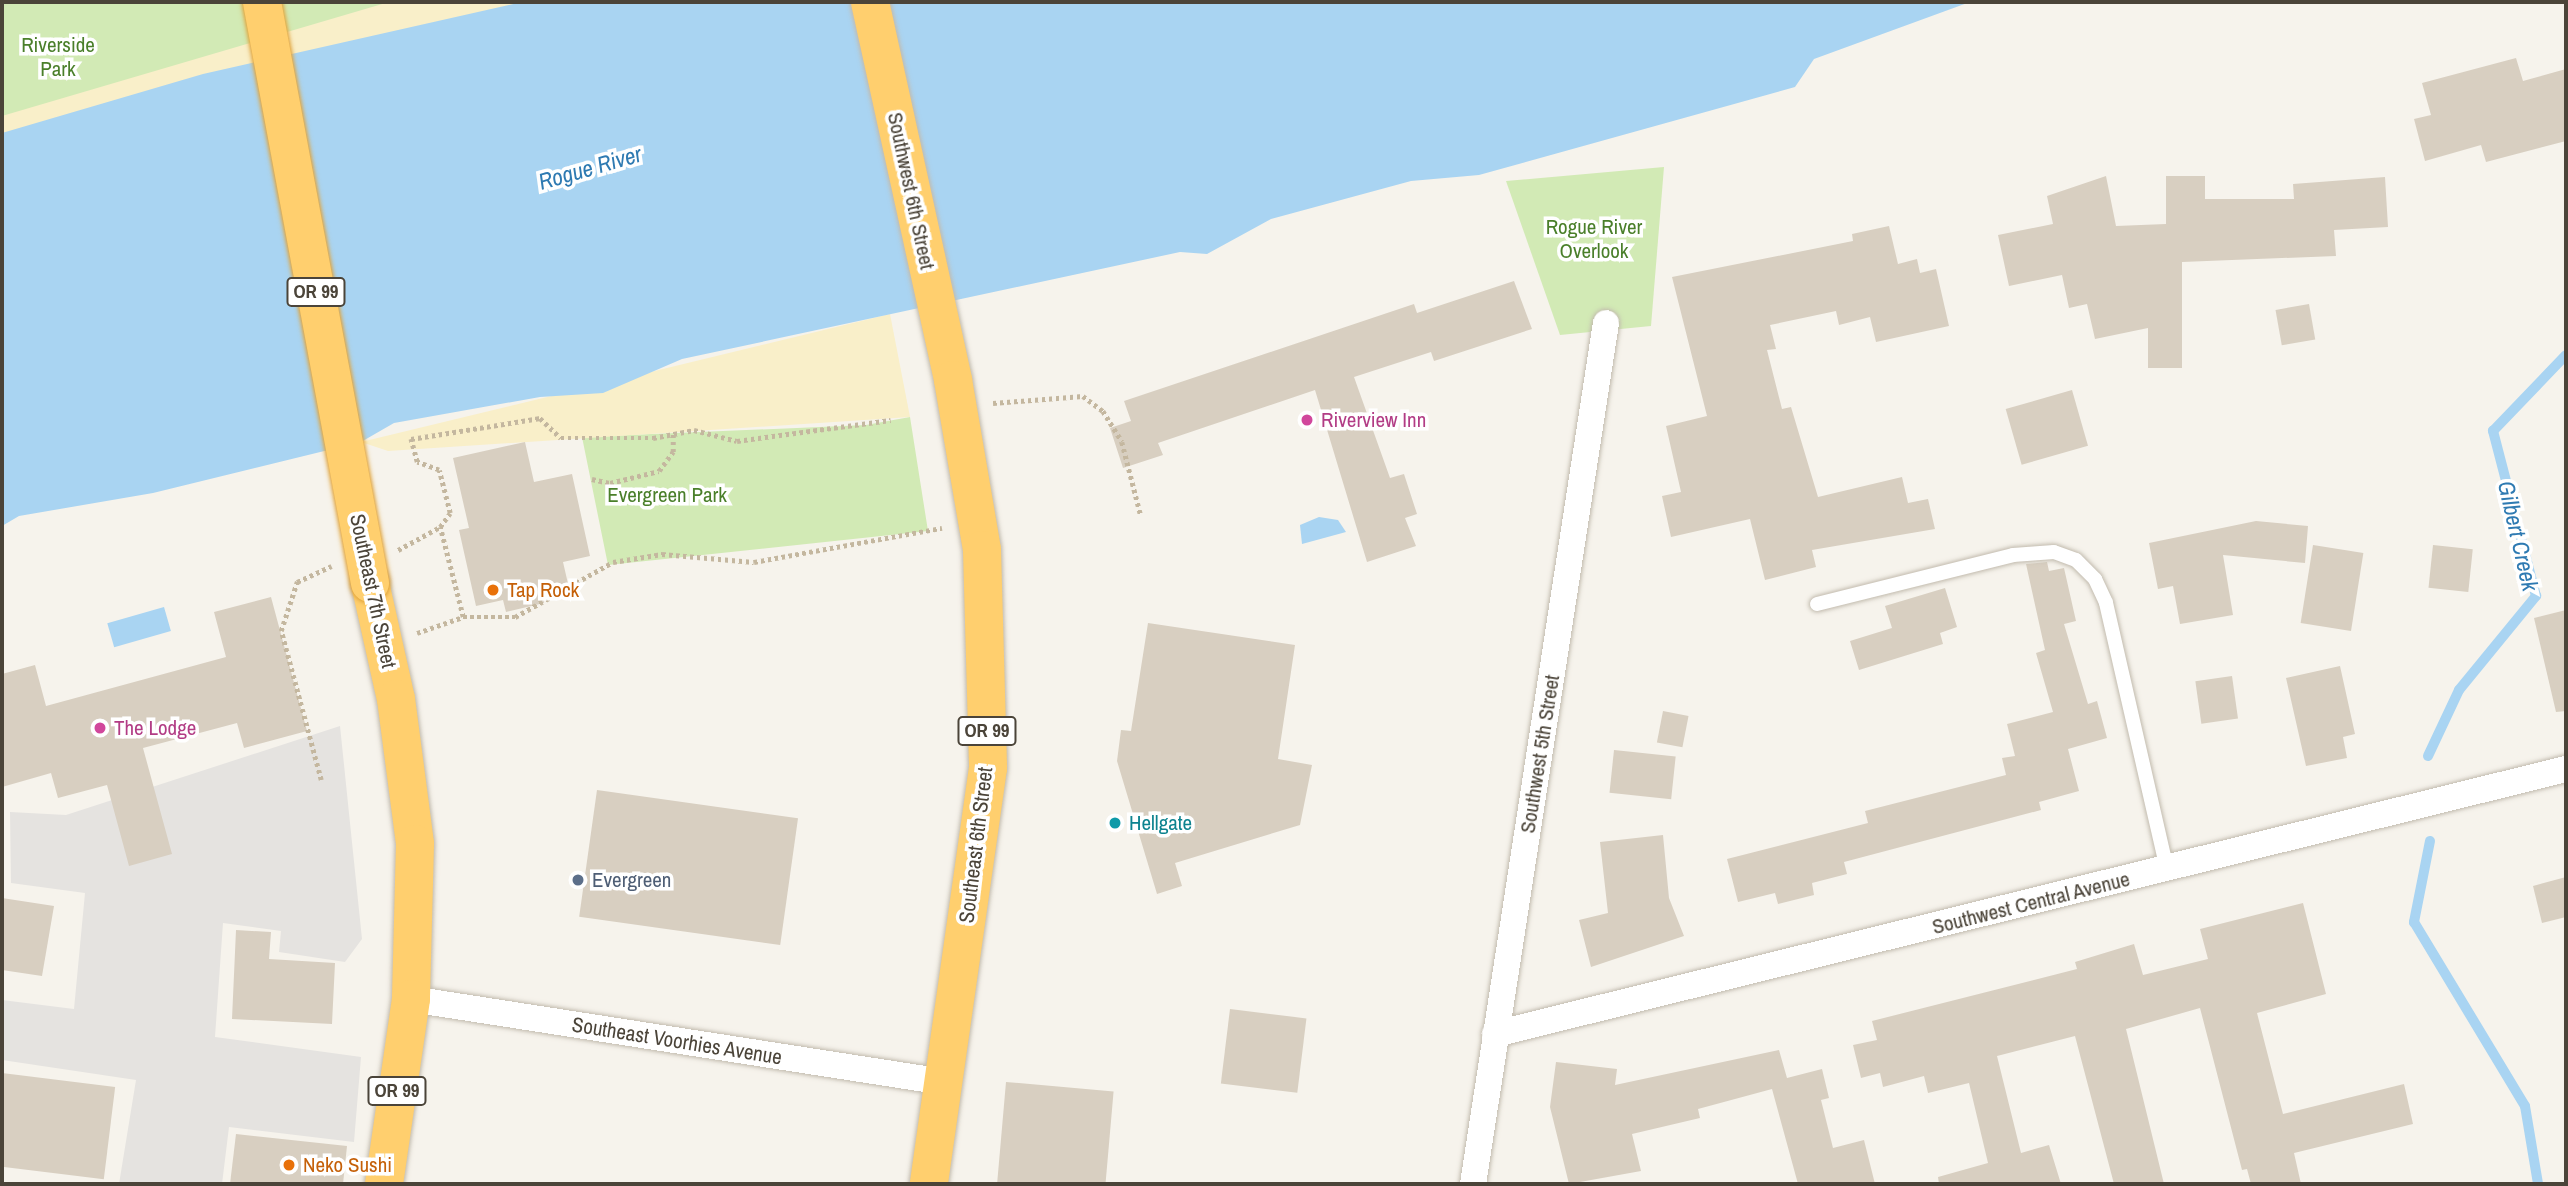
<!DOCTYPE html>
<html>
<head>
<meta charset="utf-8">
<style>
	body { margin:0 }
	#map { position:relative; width:2568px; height:1186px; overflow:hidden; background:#f6f3ec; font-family:"Archivo Narrow",sans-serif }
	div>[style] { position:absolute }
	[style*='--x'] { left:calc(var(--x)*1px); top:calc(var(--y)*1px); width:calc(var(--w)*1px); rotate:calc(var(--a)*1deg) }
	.green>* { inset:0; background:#d2eab5 }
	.sand>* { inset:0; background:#f9efc9 }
	.parking>* { inset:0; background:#e5e3e0 }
	.water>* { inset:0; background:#a9d4f2; transform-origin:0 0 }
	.stream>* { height:10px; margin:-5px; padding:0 5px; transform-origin:5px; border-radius:5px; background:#a9d4f2 }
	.building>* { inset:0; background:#d8cfc1; transform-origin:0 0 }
	.path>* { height:4.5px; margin-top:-2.25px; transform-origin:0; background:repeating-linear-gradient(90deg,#c4b79f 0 3.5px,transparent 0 7px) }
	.roads { filter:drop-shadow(0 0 2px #c2bbae) drop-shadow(0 0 2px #c2bbae) }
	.lane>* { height:14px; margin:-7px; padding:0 7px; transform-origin:7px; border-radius:7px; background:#fff }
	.street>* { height:26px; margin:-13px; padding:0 13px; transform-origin:13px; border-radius:13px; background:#fff }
	.highway>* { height:38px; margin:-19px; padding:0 19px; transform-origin:19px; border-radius:19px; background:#ffcf6e }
	.bridges { filter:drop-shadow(0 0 2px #e0a43c) drop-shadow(0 0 2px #e0a43c) }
	.highway-bridge>* { height:38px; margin:-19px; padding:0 19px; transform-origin:19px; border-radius:19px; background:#ffcf6e }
	.dots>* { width:19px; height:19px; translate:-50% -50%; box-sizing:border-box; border:4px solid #fff; border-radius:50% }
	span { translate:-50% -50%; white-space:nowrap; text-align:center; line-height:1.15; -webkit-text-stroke:7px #fff; paint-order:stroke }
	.shield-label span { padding:2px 5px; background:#fff; border:2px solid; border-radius:5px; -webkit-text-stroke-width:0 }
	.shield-label { font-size:19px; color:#4b4439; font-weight:700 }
	.park-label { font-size:21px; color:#4a7f2a }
	.street-label { font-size:21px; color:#4b4439 }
	.hotel-label { font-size:21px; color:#b23c85 }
	.left { translate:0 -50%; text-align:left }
	.food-label { font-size:21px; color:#c56008 }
	.culture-label { font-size:21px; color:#0d838f }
	.service-label { font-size:21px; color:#4e5e75 }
	.water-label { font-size:23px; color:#2e7ab2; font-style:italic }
	.frame { position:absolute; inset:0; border:4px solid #4b4439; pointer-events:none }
</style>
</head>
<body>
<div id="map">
	<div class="green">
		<i style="clip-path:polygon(2px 2px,429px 2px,2px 133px)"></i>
		<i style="clip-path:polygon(1664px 167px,1651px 326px,1560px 335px,1506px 181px)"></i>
		<i style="clip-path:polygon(910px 417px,928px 531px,608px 565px,582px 437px,866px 425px)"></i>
	</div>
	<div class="sand">
		<i style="clip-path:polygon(389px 2px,562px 2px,2px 162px,2px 116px)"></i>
		<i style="clip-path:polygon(890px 314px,910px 417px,388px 451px,361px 442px)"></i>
	</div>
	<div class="parking">
		<i style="clip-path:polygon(340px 726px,362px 939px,345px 962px,279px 952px,281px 931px,223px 923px,215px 1037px,361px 1057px,354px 1142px,229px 1127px,222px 1184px,119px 1184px,136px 1080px,2px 1060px,2px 1000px,74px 1009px,85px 893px,11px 883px,10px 812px,66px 815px)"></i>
	</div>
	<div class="water">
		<i style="clip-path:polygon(522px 2px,1970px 2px,1814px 59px,1795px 87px,1479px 175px,1411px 181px,1271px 219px,1207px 254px,1180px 252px,682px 359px,603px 393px,540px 397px,394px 423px,361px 442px,153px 493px,19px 516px,2px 526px,2px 133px,203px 74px)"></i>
		<i style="clip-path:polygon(1319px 517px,1338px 520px,1346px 532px,1302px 544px,1300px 525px)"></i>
		<i style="left:164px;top:607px;width:25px;height:59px;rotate:74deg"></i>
	</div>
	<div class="stream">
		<i style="--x:2428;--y:756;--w:73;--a:-64.8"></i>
		<i style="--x:2459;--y:690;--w:122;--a:-50.7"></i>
		<i style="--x:2536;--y:596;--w:171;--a:-104.6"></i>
		<i style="--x:2493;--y:431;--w:105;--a:-46.2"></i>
		<i style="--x:2430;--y:841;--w:83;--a:101.2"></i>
		<i style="--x:2414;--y:922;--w:215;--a:58.9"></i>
		<i style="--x:2525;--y:1106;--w:79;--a:80.5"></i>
	</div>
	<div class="building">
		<i style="clip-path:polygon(2516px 58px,2523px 81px,2566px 69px,2566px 141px,2486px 162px,2481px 145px,2425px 161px,2414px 119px,2431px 115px,2422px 83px)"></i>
		<i style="clip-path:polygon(2106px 176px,2116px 226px,2166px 224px,2166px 176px,2205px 176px,2205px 199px,2294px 199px,2293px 184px,2385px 177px,2388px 227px,2334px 230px,2336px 256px,2182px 262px,2182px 368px,2148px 368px,2148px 328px,2095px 339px,2087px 304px,2069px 308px,2062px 275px,2009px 286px,1998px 235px,2053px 224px,2047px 196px)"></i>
		<i style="clip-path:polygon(1889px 226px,1898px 264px,1917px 259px,1920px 273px,1936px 269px,1949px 326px,1876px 342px,1870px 317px,1839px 325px,1836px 311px,1770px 325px,1776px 349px,1767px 350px,1782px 409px,1791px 407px,1818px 497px,1902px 477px,1908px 503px,1928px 499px,1935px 529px,1812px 550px,1816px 567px,1765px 580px,1750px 519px,1671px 537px,1662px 496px,1681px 492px,1666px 426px,1707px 416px,1672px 277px,1853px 241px,1852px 234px)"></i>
		<i style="clip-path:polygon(1514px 281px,1532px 329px,1434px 361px,1431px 352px,1354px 377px,1390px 478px,1404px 474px,1417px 514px,1405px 518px,1416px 546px,1367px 562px,1315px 390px,1158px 443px,1163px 455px,1123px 468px,1110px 428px,1131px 421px,1124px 401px,1414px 304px,1417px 313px)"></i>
		<i style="left:2309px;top:304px;width:36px;height:34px;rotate:80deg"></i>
		<i style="left:2072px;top:390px;width:58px;height:69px;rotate:74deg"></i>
		<i style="clip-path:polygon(525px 442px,534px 482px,572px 474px,590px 556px,563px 562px,569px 588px,542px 594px,544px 603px,506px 612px,503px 600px,476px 606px,459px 530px,469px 528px,453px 458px)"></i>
		<i style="clip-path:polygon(2256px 521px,2308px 526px,2305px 563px,2223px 555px,2233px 615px,2180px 624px,2173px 586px,2158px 589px,2149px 543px)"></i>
		<i style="left:2313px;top:545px;width:51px;height:79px;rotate:9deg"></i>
		<i style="left:2433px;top:545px;width:40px;height:43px;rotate:6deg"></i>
		<i style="clip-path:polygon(2047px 562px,2049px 571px,2064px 568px,2076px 621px,2064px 624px,2088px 704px,2097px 701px,2107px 738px,2068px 749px,2079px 791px,2039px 802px,2041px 810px,1844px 862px,1847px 874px,1812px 883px,1814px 895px,1778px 904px,1775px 893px,1738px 902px,1727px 859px,1868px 823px,1865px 811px,2006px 775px,2002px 758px,2015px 756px,2007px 724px,2053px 712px,2036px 653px,2045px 650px,2026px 564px)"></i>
		<i style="clip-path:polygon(1945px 588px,1957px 627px,1940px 633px,1943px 644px,1859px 670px,1850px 641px,1892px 628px,1885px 606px)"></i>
		<i style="clip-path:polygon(271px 597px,307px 731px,244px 748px,237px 723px,143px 748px,172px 854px,129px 866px,107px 785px,58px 798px,51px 773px,2px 787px,2px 674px,35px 665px,46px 706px,226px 657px,214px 612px)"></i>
		<i style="clip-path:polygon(2566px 610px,2566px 711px,2556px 712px,2534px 618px)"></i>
		<i style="clip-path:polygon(1148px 623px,1295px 645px,1278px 759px,1312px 765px,1300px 825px,1175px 863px,1182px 886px,1157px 894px,1117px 761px,1121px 730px,1131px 731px)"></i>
		<i style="clip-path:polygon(2340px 666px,2355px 734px,2343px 737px,2347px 758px,2306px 766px,2286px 678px)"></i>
		<i style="left:2232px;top:676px;width:43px;height:37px;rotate:82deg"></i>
		<i style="left:1663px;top:711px;width:26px;height:32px;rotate:11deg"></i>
		<i style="left:1614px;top:750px;width:62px;height:43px;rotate:6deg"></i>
		<i style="left:597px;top:790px;width:203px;height:128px;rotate:8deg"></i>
		<i style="clip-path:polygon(1663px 835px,1669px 898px,1684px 936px,1591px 967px,1579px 920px,1608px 913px,1600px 842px)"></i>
		<i style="clip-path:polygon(2566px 877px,2566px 917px,2542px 923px,2533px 886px)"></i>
		<i style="clip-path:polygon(2px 898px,54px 906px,42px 976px,2px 970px)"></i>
		<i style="clip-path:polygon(2303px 903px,2326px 994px,2257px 1013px,2283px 1114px,2404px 1084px,2413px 1124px,2294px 1153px,2301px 1184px,2251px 1184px,2247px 1169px,2242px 1170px,2200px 1008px,2126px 1029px,2164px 1184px,2114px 1184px,2075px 1036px,1997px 1056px,2021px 1153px,2049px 1145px,2061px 1184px,1939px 1184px,1938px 1177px,1988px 1163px,1969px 1083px,1928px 1093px,1924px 1076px,1883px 1087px,1880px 1073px,1861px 1078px,1853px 1045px,1877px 1040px,1872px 1021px,2077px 969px,2075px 962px,2134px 944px,2143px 975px,2208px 959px,2200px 929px)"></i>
		<i style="clip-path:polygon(236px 930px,271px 932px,269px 959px,335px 963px,332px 1024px,232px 1019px)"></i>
		<i style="left:1230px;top:1009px;width:77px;height:75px;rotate:7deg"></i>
		<i style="clip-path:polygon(1779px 1050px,1787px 1078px,1822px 1069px,1829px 1098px,1821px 1100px,1833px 1148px,1864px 1140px,1875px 1184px,1798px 1184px,1772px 1089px,1698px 1109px,1700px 1118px,1632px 1134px,1641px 1171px,1569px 1184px,1550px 1107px,1556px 1062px,1617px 1069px,1615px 1085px)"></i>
		<i style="left:2px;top:1073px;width:114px;height:93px;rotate:7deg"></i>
		<i style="left:1006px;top:1082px;width:108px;height:102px;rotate:5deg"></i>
		<i style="clip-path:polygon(236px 1134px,347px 1146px,343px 1184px,230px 1184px)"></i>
	</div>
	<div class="path">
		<i style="--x:993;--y:403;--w:90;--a:-4.4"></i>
		<i style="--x:1083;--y:396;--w:25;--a:37"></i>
		<i style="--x:1103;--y:411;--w:36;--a:58"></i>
		<i style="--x:1122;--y:442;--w:76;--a:75.6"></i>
		<i style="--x:592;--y:479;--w:18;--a:13"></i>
		<i style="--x:610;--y:483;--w:50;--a:-13.8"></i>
		<i style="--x:659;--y:471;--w:24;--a:-54"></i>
		<i style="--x:673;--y:452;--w:18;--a:-90"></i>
		<i style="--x:398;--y:550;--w:48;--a:-28.7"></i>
		<i style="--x:463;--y:617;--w:93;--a:-104.3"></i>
		<i style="--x:440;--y:527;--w:17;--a:-54"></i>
		<i style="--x:450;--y:513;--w:44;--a:-104.3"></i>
		<i style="--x:439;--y:470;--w:23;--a:-160"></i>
		<i style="--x:417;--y:462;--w:24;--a:-105"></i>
		<i style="--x:411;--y:439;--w:131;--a:-9.2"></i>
		<i style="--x:540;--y:418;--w:29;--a:44"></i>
		<i style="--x:561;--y:438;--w:92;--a:0"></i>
		<i style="--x:653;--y:438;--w:42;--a:-11"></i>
		<i style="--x:694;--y:430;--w:44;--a:14.3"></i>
		<i style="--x:737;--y:441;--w:155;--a:-7.8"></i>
		<i style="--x:417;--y:633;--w:49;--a:-19.2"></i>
		<i style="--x:463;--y:617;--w:52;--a:0"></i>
		<i style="--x:515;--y:617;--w:112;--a:-29.3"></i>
		<i style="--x:613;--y:562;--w:50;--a:-9.3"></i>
		<i style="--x:662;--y:554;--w:92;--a:5"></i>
		<i style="--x:754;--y:562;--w:191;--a:-10.3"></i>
		<i style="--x:321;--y:780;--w:154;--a:-105"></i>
		<i style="--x:281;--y:631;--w:52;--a:-71.9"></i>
		<i style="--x:297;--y:582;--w:38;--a:-25"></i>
	</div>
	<div class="roads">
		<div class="lane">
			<i style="--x:1817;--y:604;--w:202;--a:-14"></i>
			<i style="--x:2013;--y:555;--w:41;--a:-4.2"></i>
			<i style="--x:2054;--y:552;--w:23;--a:20"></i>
			<i style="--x:2076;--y:560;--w:27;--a:45"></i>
			<i style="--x:2095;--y:579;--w:26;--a:65"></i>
			<i style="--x:2106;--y:603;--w:274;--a:77.1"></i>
		</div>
		<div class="street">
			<i style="--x:411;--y:999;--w:539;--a:8.85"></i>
			<i style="--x:1495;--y:1034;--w:1103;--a:-13.9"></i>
			<i style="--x:1473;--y:1184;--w:871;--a:-81.22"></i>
		</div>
		<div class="highway">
			<i style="--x:870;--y:2;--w:387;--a:77.6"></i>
			<i style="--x:953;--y:380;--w:172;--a:80.3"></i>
			<i style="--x:982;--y:550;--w:218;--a:88.4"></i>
			<i style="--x:988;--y:768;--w:420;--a:98.1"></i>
			<i style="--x:370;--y:583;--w:119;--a:77.4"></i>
			<i style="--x:396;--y:699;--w:146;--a:82.5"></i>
			<i style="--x:415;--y:844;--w:155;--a:91.5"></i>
			<i style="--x:411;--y:999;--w:187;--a:98.3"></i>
		</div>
	</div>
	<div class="bridges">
		<div class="highway-bridge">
			<i style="--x:262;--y:2;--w:591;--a:79.47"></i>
		</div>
	</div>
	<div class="dots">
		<i style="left:1307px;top:420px;background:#d1479c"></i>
		<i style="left:493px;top:590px;background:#e8710a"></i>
		<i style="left:100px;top:728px;background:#d1479c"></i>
		<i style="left:1115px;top:823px;background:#0f9aa8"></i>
		<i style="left:578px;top:880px;background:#5c6f8a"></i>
		<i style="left:289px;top:1165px;background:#e8710a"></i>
	</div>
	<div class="shield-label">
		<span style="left:316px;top:292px">OR 99</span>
		<span style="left:987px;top:731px">OR 99</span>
		<span style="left:397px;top:1091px">OR 99</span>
	</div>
	<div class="park-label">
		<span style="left:58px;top:57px">Riverside<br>Park</span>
		<span style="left:1594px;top:239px">Rogue River<br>Overlook</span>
		<span style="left:667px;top:495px">Evergreen Park</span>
	</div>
	<div class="street-label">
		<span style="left:911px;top:191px;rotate:78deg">Southwest 6th Street</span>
		<span style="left:373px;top:591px;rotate:78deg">Southeast 7th Street</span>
		<span style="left:1540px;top:754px;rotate:-81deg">Southwest 5th Street</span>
		<span style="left:976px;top:845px;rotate:-83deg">Southeast 6th Street</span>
		<span style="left:2031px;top:903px;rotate:-14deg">Southwest Central Avenue</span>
		<span style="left:677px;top:1041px;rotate:9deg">Southeast Voorhies Avenue</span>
	</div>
	<div class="hotel-label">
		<span class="left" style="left:1321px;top:420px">Riverview Inn</span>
		<span class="left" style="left:114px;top:728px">The Lodge</span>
	</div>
	<div class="food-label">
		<span class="left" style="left:507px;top:590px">Tap Rock</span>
		<span class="left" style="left:303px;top:1165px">Neko Sushi</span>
	</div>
	<div class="culture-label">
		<span class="left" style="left:1129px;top:823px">Hellgate</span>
	</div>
	<div class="service-label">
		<span class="left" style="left:592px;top:880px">Evergreen</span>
	</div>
	<div class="water-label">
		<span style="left:590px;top:168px;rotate:-16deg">Rogue River</span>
		<span style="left:2518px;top:536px;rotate:77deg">Gilbert Creek</span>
	</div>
	<div class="frame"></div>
</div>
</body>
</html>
